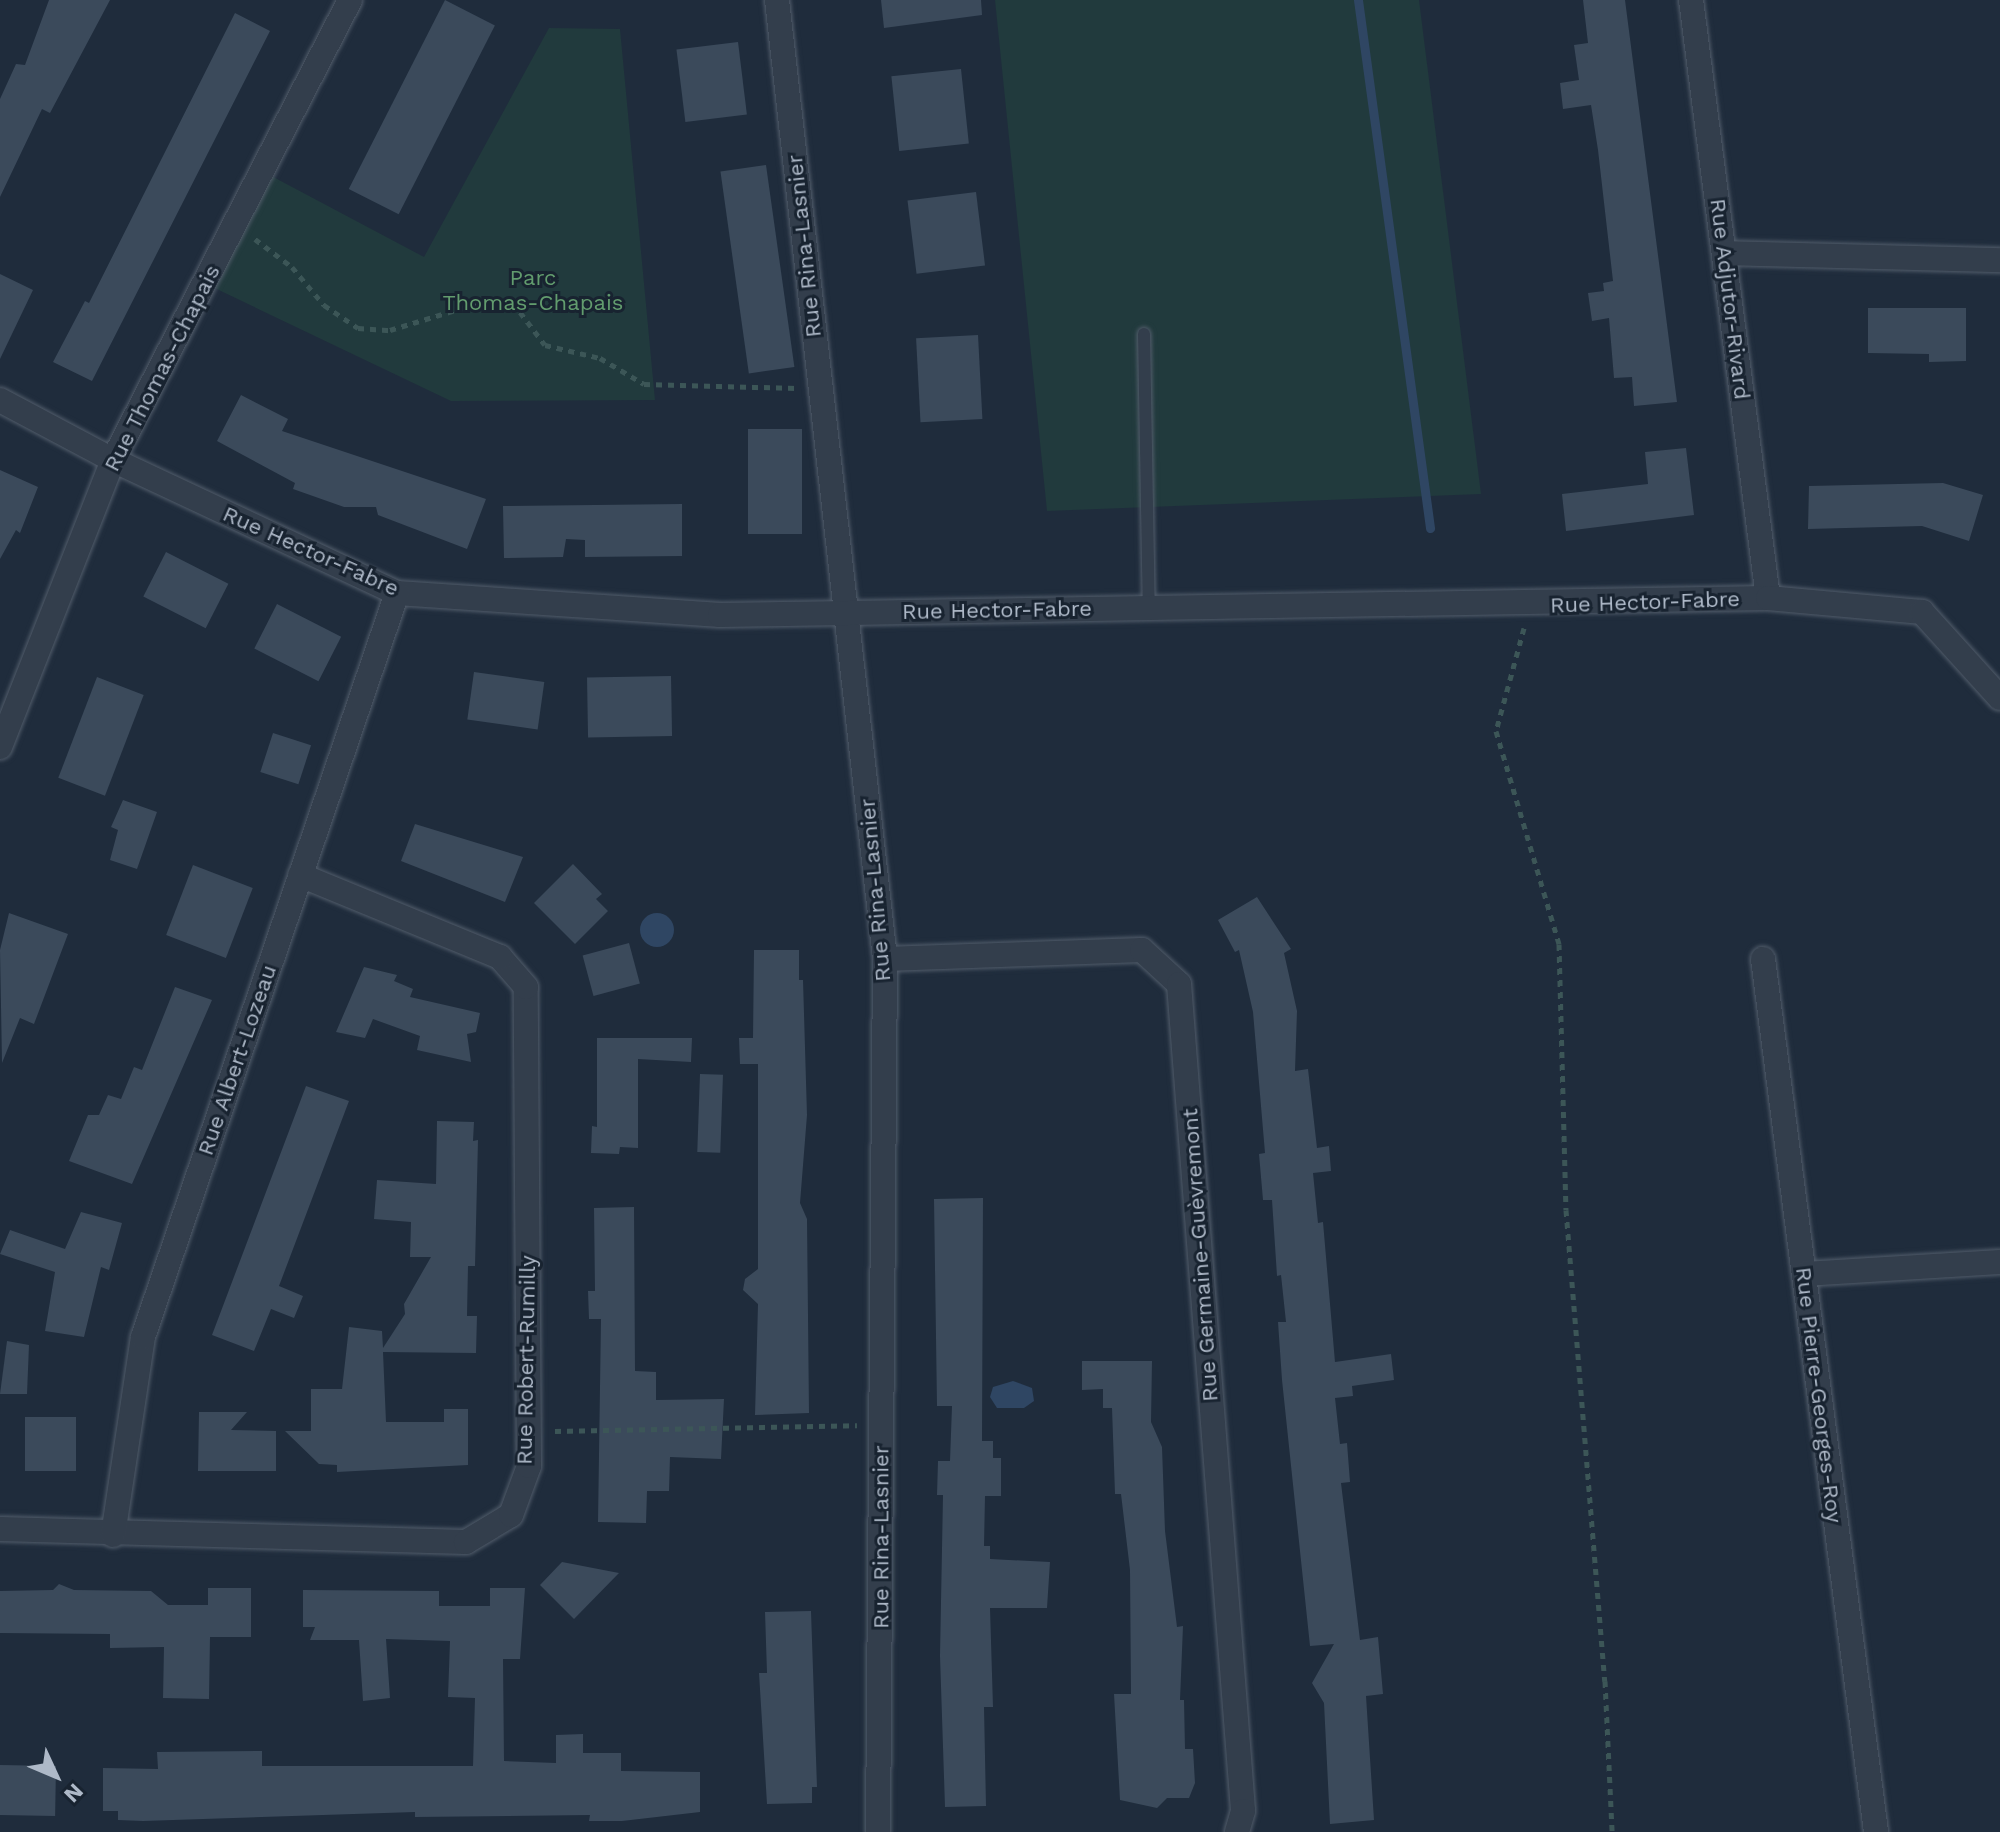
<!DOCTYPE html>
<html>
<head>
<meta charset="utf-8">
<style>
	body { margin:0 }
	#map { position:relative; width:2000px; height:1832px; overflow:hidden; background:#1f2c3c; font-family:"Work Sans",sans-serif }
	div>[style] { position:absolute }
	[style*='--x'] { left:calc(var(--x)*1px); top:calc(var(--y)*1px); width:calc(var(--w)*1px); rotate:calc(var(--a)*1deg) }
	.green>* { inset:0; background:#213a3d }
	.water>* { inset:0; background:#2f4663 }
	.round { border-radius:50% }
	.stream>* { height:9px; margin:-4.5px; padding:0 4.5px; transform-origin:4.5px; border-radius:4.5px; background:#2f4663 }
	.building>* { inset:0; background:#3b4a5b; transform-origin:0 0 }
	.path>* { height:5px; margin-top:-2.5px; transform-origin:0; background:repeating-linear-gradient(90deg,#3c5657 0 6px,transparent 0 12px) }
	.roads { filter:drop-shadow(0 0 2px #515c6a) drop-shadow(0 0 2px #515c6a) }
	.service>* { height:12px; margin:-6px; padding:0 6px; transform-origin:6px; border-radius:6px; background:#333e4c }
	.minor>* { height:24px; margin:-12px; padding:0 12px; transform-origin:12px; border-radius:12px; background:#333e4c }
	span { translate:-50% -50%; white-space:nowrap; text-align:center; line-height:1.15; -webkit-text-stroke:6px #182330; paint-order:stroke }
	.street-label { font-size:22px; color:#aeb9c8 }
	.park-label { font-size:22px; color:#629c6e }
	.north { position:absolute; left:16px; top:1736px; width:80px; height:80px; -webkit-text-stroke:6px #182330; paint-order:stroke; rotate:134deg; font-size:22px; font-weight:700; line-height:32px; text-align:center; color:#aeb9c8 }
	.north::after { content:''; display:block; margin:auto; width:28px; height:36px; background:#aeb9c8; clip-path:polygon(50% 0,100% 100%,50% 72%,0 100%) }
</style>
</head>
<body>
<div id="map">
	<div class="green">
		<i style="clip-path:polygon(995px 0,1419px 0,1481px 494px,1047px 511px)"></i>
		<i style="clip-path:polygon(549px 28px,620px 29px,655px 400px,451px 401px,204px 283px,262px 171px,424px 257px)"></i>
	</div>
	<div class="water">
		<i class="round" style="left:640px;top:913px;width:34px;height:34px"></i>
		<i style="clip-path:polygon(1013px 1381px,1032px 1388px,1034px 1401px,1024px 1408px,997px 1408px,990px 1397px,993px 1387px)"></i>
	</div>
	<div class="stream">
		<i style="--x:1358;--y:0;--w:533;--a:82.23"></i>
	</div>
	<div class="building">
		<i style="clip-path:polygon(49px 0,110px 0,50px 113px,42px 109px,0 197px,0 99px,16px 64px,25px 65px)"></i>
		<i style="left:445px;top:0;width:56px;height:212px;rotate:27deg"></i>
		<i style="clip-path:polygon(881px 0,981px 0,982px 15px,884px 28px)"></i>
		<i style="clip-path:polygon(1583px 0,1625px 0,1677px 402px,1634px 406px,1632px 377px,1614px 378px,1609px 318px,1592px 321px,1588px 293px,1604px 291px,1603px 283px,1613px 281px,1598px 150px,1591px 105px,1563px 109px,1560px 83px,1579px 80px,1574px 45px,1588px 43px)"></i>
		<i style="clip-path:polygon(235px 13px,270px 31px,92px 381px,53px 362px,85px 301px,89px 303px)"></i>
		<i style="left:738px;top:42px;width:73px;height:62px;rotate:83deg"></i>
		<i style="left:961px;top:69px;width:75px;height:70px;rotate:84deg"></i>
		<i style="left:766px;top:165px;width:204px;height:46px;rotate:82deg"></i>
		<i style="left:976px;top:192px;width:74px;height:69px;rotate:83deg"></i>
		<i style="clip-path:polygon(0 274px,33px 290px,0 359px)"></i>
		<i style="clip-path:polygon(1868px 308px,1966px 308px,1966px 361px,1929px 362px,1929px 354px,1868px 353px)"></i>
		<i style="left:978px;top:335px;width:84px;height:62px;rotate:87deg"></i>
		<i style="clip-path:polygon(241px 395px,288px 419px,282px 431px,486px 499px,467px 549px,378px 515px,376px 507px,344px 507px,293px 489px,295px 483px,217px 441px)"></i>
		<i style="left:802px;top:429px;width:105px;height:54px;rotate:90deg"></i>
		<i style="clip-path:polygon(1686px 448px,1694px 515px,1566px 531px,1562px 494px,1648px 484px,1645px 452px)"></i>
		<i style="clip-path:polygon(0 470px,38px 487px,20px 533px,16px 530px,0 559px)"></i>
		<i style="clip-path:polygon(1943px 483px,1983px 495px,1969px 541px,1922px 526px,1808px 529px,1809px 486px)"></i>
		<i style="clip-path:polygon(682px 504px,682px 556px,585px 557px,585px 540px,566px 539px,563px 557px,504px 558px,503px 506px)"></i>
		<i style="left:166px;top:552px;width:70px;height:50px;rotate:27deg"></i>
		<i style="left:277px;top:604px;width:72px;height:50px;rotate:27deg"></i>
		<i style="left:474px;top:672px;width:71px;height:48px;rotate:8deg"></i>
		<i style="left:671px;top:676px;width:60px;height:84px;rotate:89deg"></i>
		<i style="left:97px;top:677px;width:50px;height:108px;rotate:21deg"></i>
		<i style="left:273px;top:733px;width:40px;height:41px;rotate:18deg"></i>
		<i style="clip-path:polygon(123px 800px,157px 812px,137px 869px,110px 860px,118px 830px,111px 827px)"></i>
		<i style="clip-path:polygon(415px 824px,523px 857px,505px 902px,401px 861px)"></i>
		<i style="clip-path:polygon(573px 864px,602px 894px,596px 899px,608px 911px,575px 944px,534px 903px)"></i>
		<i style="left:193px;top:865px;width:64px;height:75px;rotate:21deg"></i>
		<i style="clip-path:polygon(1257px 897px,1291px 949px,1284px 953px,1297px 1011px,1295px 1071px,1308px 1069px,1317px 1148px,1329px 1146px,1331px 1171px,1313px 1173px,1318px 1223px,1323px 1222px,1335px 1362px,1391px 1354px,1394px 1380px,1352px 1386px,1353px 1396px,1335px 1398px,1340px 1444px,1347px 1443px,1350px 1482px,1341px 1483px,1360px 1640px,1378px 1637px,1383px 1694px,1366px 1696px,1374px 1820px,1330px 1824px,1324px 1703px,1312px 1683px,1334px 1644px,1310px 1646px,1282px 1380px,1278px 1322px,1286px 1322px,1281px 1275px,1277px 1276px,1272px 1200px,1263px 1200px,1259px 1154px,1265px 1153px,1253px 1012px,1239px 950px,1235px 952px,1218px 920px)"></i>
		<i style="clip-path:polygon(9px 913px,68px 934px,34px 1024px,20px 1018px,2px 1063px,0 950px)"></i>
		<i style="left:629px;top:943px;width:42px;height:48px;rotate:75deg"></i>
		<i style="clip-path:polygon(754px 950px,799px 950px,799px 980px,803px 980px,807px 1115px,800px 1203px,807px 1219px,809px 1413px,755px 1415px,758px 1304px,743px 1290px,745px 1279px,758px 1269px,758px 1064px,740px 1064px,739px 1038px,753px 1038px)"></i>
		<i style="clip-path:polygon(364px 967px,397px 975px,394px 981px,413px 989px,410px 997px,480px 1013px,476px 1032px,467px 1034px,471px 1062px,417px 1050px,420px 1036px,373px 1019px,365px 1038px,336px 1032px)"></i>
		<i style="clip-path:polygon(175px 987px,212px 1000px,132px 1184px,69px 1161px,88px 1115px,99px 1115px,108px 1095px,121px 1099px,134px 1067px,142px 1070px)"></i>
		<i style="clip-path:polygon(597px 1038px,692px 1038px,691px 1062px,638px 1059px,638px 1148px,620px 1147px,619px 1154px,591px 1153px,592px 1126px,597px 1127px)"></i>
		<i style="left:700px;top:1074px;width:23px;height:78px;rotate:2deg"></i>
		<i style="clip-path:polygon(306px 1086px,349px 1101px,279px 1286px,303px 1296px,294px 1318px,271px 1309px,254px 1351px,212px 1335px)"></i>
		<i style="clip-path:polygon(437px 1121px,474px 1122px,473px 1141px,478px 1140px,475px 1266px,468px 1266px,467px 1316px,477px 1316px,476px 1353px,383px 1352px,386px 1422px,444px 1422px,444px 1409px,468px 1409px,468px 1465px,337px 1472px,337px 1465px,319px 1464px,285px 1431px,311px 1431px,311px 1389px,342px 1389px,349px 1327px,382px 1331px,383px 1348px,405px 1314px,404px 1304px,431px 1257px,410px 1257px,411px 1222px,374px 1219px,377px 1180px,436px 1184px)"></i>
		<i style="clip-path:polygon(983px 1198px,982px 1441px,993px 1441px,993px 1458px,1001px 1458px,1001px 1496px,985px 1496px,984px 1546px,990px 1546px,990px 1559px,1050px 1562px,1047px 1608px,990px 1608px,993px 1707px,984px 1707px,986px 1806px,945px 1807px,940px 1656px,943px 1495px,937px 1495px,938px 1461px,950px 1461px,952px 1406px,937px 1406px,934px 1199px)"></i>
		<i style="clip-path:polygon(634px 1207px,635px 1371px,656px 1372px,656px 1400px,724px 1399px,721px 1459px,670px 1457px,669px 1491px,647px 1491px,646px 1523px,598px 1522px,601px 1319px,589px 1319px,588px 1291px,595px 1291px,594px 1208px)"></i>
		<i style="clip-path:polygon(81px 1212px,122px 1223px,109px 1270px,101px 1267px,84px 1337px,45px 1331px,55px 1272px,0 1254px,10px 1230px,65px 1249px)"></i>
		<i style="clip-path:polygon(7px 1341px,29px 1345px,27px 1394px,0 1394px)"></i>
		<i style="clip-path:polygon(1082px 1361px,1152px 1361px,1151px 1422px,1162px 1447px,1165px 1531px,1177px 1627px,1183px 1626px,1180px 1700px,1184px 1700px,1185px 1749px,1193px 1749px,1195px 1783px,1189px 1798px,1167px 1798px,1157px 1808px,1120px 1800px,1114px 1694px,1131px 1694px,1130px 1570px,1121px 1494px,1115px 1494px,1112px 1408px,1103px 1408px,1103px 1389px,1082px 1390px)"></i>
		<i style="clip-path:polygon(199px 1412px,247px 1412px,231px 1430px,276px 1431px,276px 1471px,198px 1471px)"></i>
		<i style="left:25px;top:1417px;width:51px;height:54px"></i>
		<i style="clip-path:polygon(562px 1562px,619px 1573px,574px 1619px,540px 1585px)"></i>
		<i style="clip-path:polygon(59px 1584px,74px 1590px,151px 1591px,168px 1605px,208px 1605px,208px 1588px,251px 1588px,251px 1637px,210px 1637px,209px 1699px,163px 1698px,164px 1647px,110px 1648px,110px 1634px,0 1633px,0 1591px,53px 1590px)"></i>
		<i style="clip-path:polygon(490px 1588px,525px 1588px,520px 1659px,503px 1659px,504px 1761px,556px 1763px,556px 1735px,583px 1734px,583px 1753px,621px 1753px,621px 1771px,700px 1772px,700px 1812px,622px 1821px,589px 1821px,590px 1815px,415px 1817px,415px 1812px,143px 1821px,118px 1820px,118px 1811px,103px 1811px,103px 1768px,158px 1769px,157px 1752px,262px 1751px,262px 1766px,473px 1766px,475px 1698px,448px 1697px,450px 1641px,386px 1639px,390px 1698px,363px 1701px,359px 1640px,310px 1640px,315px 1627px,303px 1627px,303px 1590px,439px 1591px,439px 1606px,490px 1606px)"></i>
		<i style="clip-path:polygon(811px 1611px,817px 1787px,812px 1787px,812px 1803px,767px 1804px,759px 1673px,767px 1673px,765px 1612px)"></i>
		<i style="left:0;top:1765px;width:56px;height:50px;rotate:1deg"></i>
	</div>
	<div class="path">
		<i style="--x:255;--y:239;--w:46;--a:37.1"></i>
		<i style="--x:292;--y:267;--w:50;--a:49.9"></i>
		<i style="--x:324;--y:305;--w:41;--a:34.1"></i>
		<i style="--x:358;--y:328;--w:32;--a:4"></i>
		<i style="--x:390;--y:330;--w:93;--a:-16.9"></i>
		<i style="--x:479;--y:303;--w:23;--a:-5"></i>
		<i style="--x:502;--y:301;--w:21;--a:31"></i>
		<i style="--x:520;--y:312;--w:41;--a:52.9"></i>
		<i style="--x:545;--y:345;--w:57;--a:13.3"></i>
		<i style="--x:600;--y:358;--w:51;--a:30.6"></i>
		<i style="--x:644;--y:384;--w:153;--a:1.5"></i>
		<i style="--x:1524;--y:628;--w:107;--a:105.2"></i>
		<i style="--x:1496;--y:731;--w:222;--a:73.5"></i>
		<i style="--x:1559;--y:944;--w:266;--a:88.5"></i>
		<i style="--x:1566;--y:1210;--w:473;--a:85.3"></i>
		<i style="--x:1605;--y:1681;--w:151;--a:87.3"></i>
		<i style="--x:555;--y:1431;--w:302;--a:-1.1"></i>
	</div>
	<div class="roads">
		<div class="service">
			<i style="--x:1144;--y:334;--w:274;--a:89"></i>
		</div>
		<div class="minor">
			<i style="--x:777;--y:0;--w:965;--a:83.57"></i>
			<i style="--x:885;--y:959;--w:873;--a:90.46"></i>
			<i style="--x:1691;--y:0;--w:603;--a:82.66"></i>
			<i style="--x:1724;--y:253;--w:276;--a:1.5"></i>
			<i style="--x:0;--y:400;--w:128;--a:28"></i>
			<i style="--x:113;--y:460;--w:314;--a:25.1"></i>
			<i style="--x:397;--y:593;--w:324;--a:3.9"></i>
			<i style="--x:720;--y:615;--w:1048;--a:-0.93"></i>
			<i style="--x:1768;--y:598;--w:155;--a:5.2"></i>
			<i style="--x:1922;--y:612;--w:116;--a:47.8"></i>
			<i style="--x:0;--y:747;--w:308;--a:-68.5"></i>
			<i style="--x:113;--y:460;--w:517;--a:-62.74"></i>
			<i style="--x:885;--y:959;--w:257;--a:-2"></i>
			<i style="--x:1142;--y:950;--w:50;--a:42.6"></i>
			<i style="--x:1179;--y:984;--w:829;--a:85.57"></i>
			<i style="--x:1243;--y:1811;--w:22;--a:106"></i>
			<i style="--x:1763;--y:959;--w:880;--a:82.62"></i>
			<i style="--x:1804;--y:1274;--w:196;--a:-3.5"></i>
			<i style="--x:0;--y:1529;--w:466;--a:1.6"></i>
			<i style="--x:466;--y:1542;--w:52;--a:-31"></i>
			<i style="--x:511;--y:1515;--w:52;--a:-69.8"></i>
			<i style="--x:529;--y:1466;--w:479;--a:-90.4"></i>
			<i style="--x:526;--y:987;--w:40;--a:-131"></i>
			<i style="--x:500;--y:957;--w:216;--a:-157.7"></i>
			<i style="--x:113;--y:1535;--w:200;--a:-81.4"></i>
			<i style="--x:143;--y:1337;--w:786;--a:-71.15"></i>
		</div>
	</div>
	<div class="street-label">
		<span style="left:804px;top:246px;rotate:-96deg">Rue Rina-Lasnier</span>
		<span style="left:1730px;top:299px;rotate:83deg">Rue Adjutor-Rivard</span>
		<span style="left:162px;top:368px;rotate:-63deg">Rue Thomas-Chapais</span>
		<span style="left:311px;top:551px;rotate:24deg">Rue Hector-Fabre</span>
		<span style="left:1645px;top:602px;rotate:-2deg">Rue Hector-Fabre</span>
		<span style="left:997px;top:610px;rotate:-1deg">Rue Hector-Fabre</span>
		<span style="left:875px;top:890px;rotate:-95deg">Rue Rina-Lasnier</span>
		<span style="left:237px;top:1060px;rotate:-71deg">Rue Albert-Lozeau</span>
		<span style="left:1200px;top:1255px;rotate:-94deg">Rue Germaine-Guèvremont</span>
		<span style="left:526px;top:1360px;rotate:-89deg">Rue Robert-Rumilly</span>
		<span style="left:1819px;top:1395px;rotate:83deg">Rue Pierre-Georges-Roy</span>
		<span style="left:881px;top:1537px;rotate:-90deg">Rue Rina-Lasnier</span>
	</div>
	<div class="park-label">
		<span style="left:533px;top:290px">Parc<br>Thomas-Chapais</span>
	</div>
	<div class="north">N</div>
</div>
</body>
</html>
